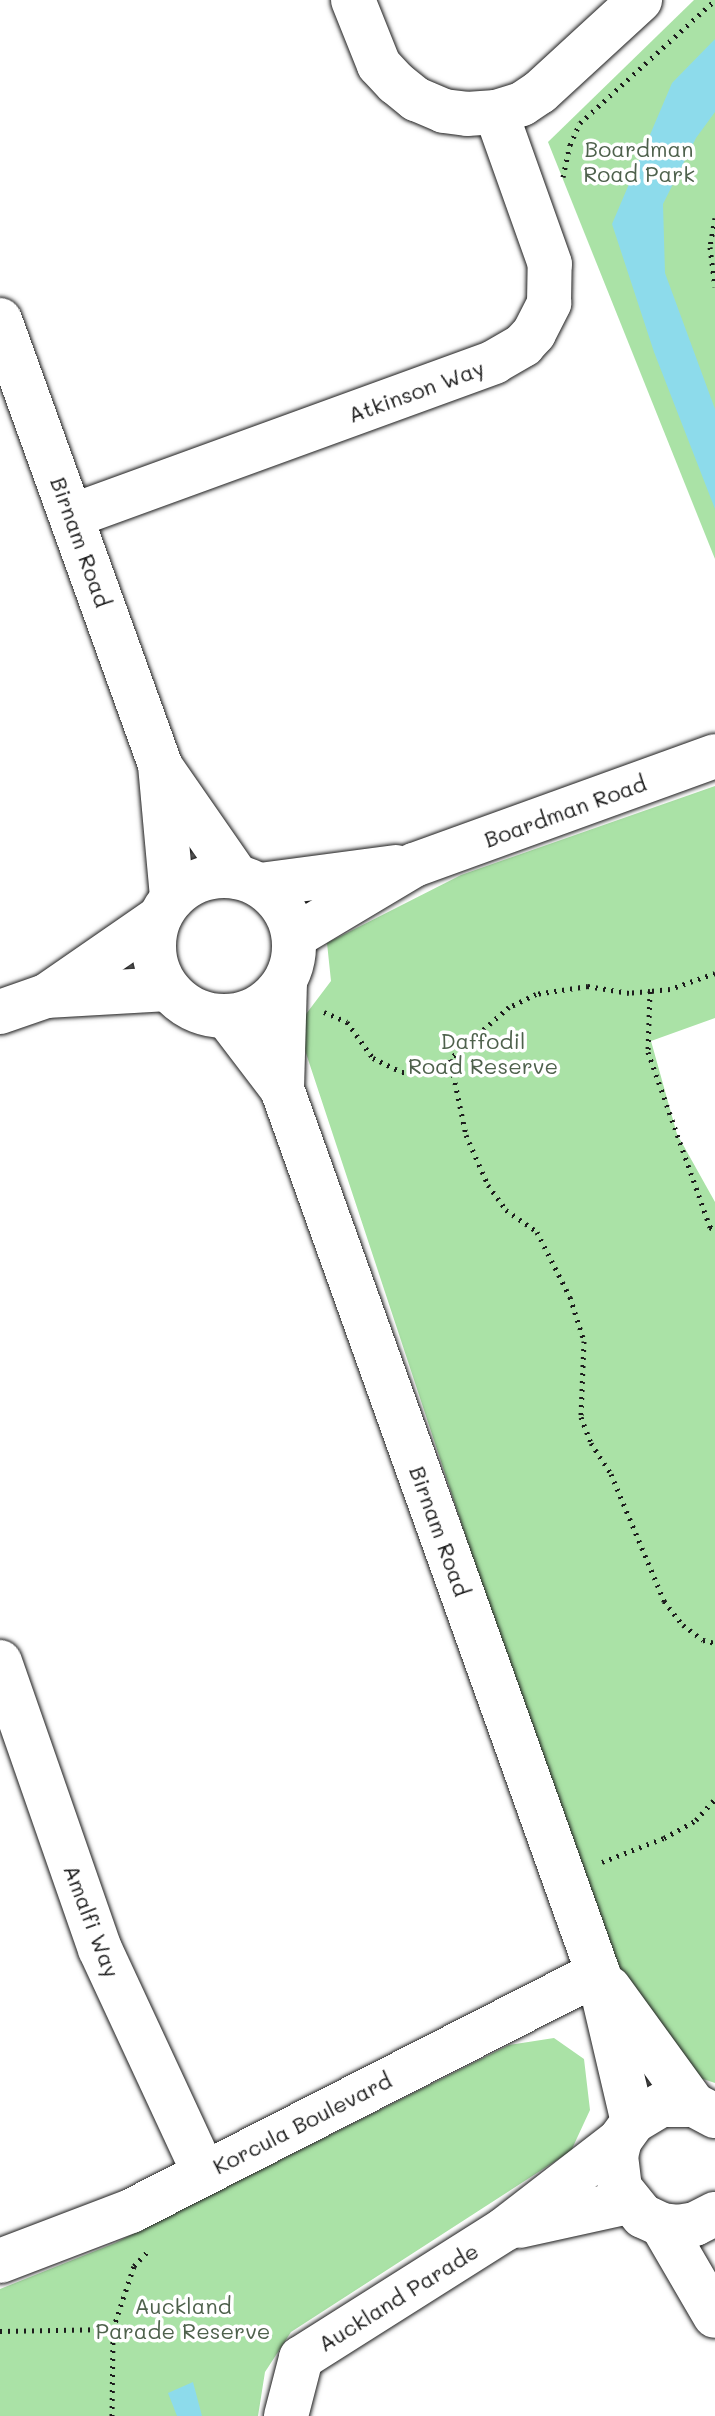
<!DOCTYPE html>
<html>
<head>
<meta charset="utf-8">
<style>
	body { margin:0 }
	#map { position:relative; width:715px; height:2416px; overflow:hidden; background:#fff; font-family:Mali,sans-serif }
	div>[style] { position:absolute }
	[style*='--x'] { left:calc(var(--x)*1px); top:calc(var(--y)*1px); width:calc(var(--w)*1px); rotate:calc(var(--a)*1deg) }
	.green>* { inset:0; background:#aae2a6 }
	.water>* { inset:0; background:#8ddbeb }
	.path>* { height:5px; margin-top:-2.5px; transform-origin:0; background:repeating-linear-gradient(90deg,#1c1c1c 0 2px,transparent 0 8px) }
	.roads { filter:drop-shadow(0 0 2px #1c1c1c) drop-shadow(0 0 2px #1c1c1c) }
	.minor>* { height:44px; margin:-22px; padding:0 22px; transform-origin:22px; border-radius:22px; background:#fff }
	.minor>.ring { margin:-22px; padding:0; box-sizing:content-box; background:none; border:44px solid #fff; border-radius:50% }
	span { translate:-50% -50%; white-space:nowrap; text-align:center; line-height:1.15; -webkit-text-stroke:7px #fff; paint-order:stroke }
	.park-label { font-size:22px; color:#4e614c }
	.street-label { font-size:22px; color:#1c1c1c }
</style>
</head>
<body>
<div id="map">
	<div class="green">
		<i style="clip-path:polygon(694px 0,715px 0,715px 559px,548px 142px)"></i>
		<i style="clip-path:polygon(715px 786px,715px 1018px,651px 1041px,677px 1134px,715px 1202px,715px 2083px,700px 2078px,618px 1976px,587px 1903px,297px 1026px,331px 981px,327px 943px,461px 875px)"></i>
		<i style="clip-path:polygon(554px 2038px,584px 2059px,590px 2110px,571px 2151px,291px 2332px,265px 2372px,258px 2416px,0 2416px,0 2289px,115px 2243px,509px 2045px)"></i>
	</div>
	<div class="water">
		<i style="clip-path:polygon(715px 39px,715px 112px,696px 138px,663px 204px,665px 273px,715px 409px,715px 509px,654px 352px,612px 224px,672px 83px)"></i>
		<i style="clip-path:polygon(193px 2382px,202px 2416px,177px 2416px,168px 2393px)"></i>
	</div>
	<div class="path">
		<i style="--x:563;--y:177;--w:33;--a:-78"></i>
		<i style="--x:570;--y:145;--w:24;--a:-66"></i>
		<i style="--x:580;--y:123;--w:183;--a:-42.3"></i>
		<i style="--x:715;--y:218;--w:29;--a:100"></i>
		<i style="--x:710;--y:247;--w:40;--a:82.9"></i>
		<i style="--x:715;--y:973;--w:48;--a:160.4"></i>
		<i style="--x:670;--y:989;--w:20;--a:174"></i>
		<i style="--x:650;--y:991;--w:21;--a:175"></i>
		<i style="--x:629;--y:993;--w:42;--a:-170.3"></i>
		<i style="--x:588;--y:986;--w:53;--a:171.3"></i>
		<i style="--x:536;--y:994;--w:30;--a:154"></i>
		<i style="--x:509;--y:1007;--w:79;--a:138.6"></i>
		<i style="--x:450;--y:1059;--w:78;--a:78.1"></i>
		<i style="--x:466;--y:1135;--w:55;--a:66.3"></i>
		<i style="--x:488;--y:1185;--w:31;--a:54"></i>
		<i style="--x:506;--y:1210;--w:38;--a:35"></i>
		<i style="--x:537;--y:1232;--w:73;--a:63.1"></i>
		<i style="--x:570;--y:1297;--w:46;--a:72.3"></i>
		<i style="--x:584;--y:1341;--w:76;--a:92.3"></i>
		<i style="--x:581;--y:1417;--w:28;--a:69"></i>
		<i style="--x:591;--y:1443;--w:37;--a:57"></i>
		<i style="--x:611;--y:1474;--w:138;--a:67.3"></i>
		<i style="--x:664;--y:1601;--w:31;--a:52"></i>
		<i style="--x:683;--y:1625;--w:25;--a:37"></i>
		<i style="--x:703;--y:1640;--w:12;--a:14"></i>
		<i style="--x:650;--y:991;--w:61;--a:91.9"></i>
		<i style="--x:648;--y:1052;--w:186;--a:70.5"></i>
		<i style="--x:710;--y:1227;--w:6;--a:31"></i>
		<i style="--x:324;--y:1012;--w:25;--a:23"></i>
		<i style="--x:347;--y:1022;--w:44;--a:54.2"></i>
		<i style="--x:373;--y:1058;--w:32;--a:26"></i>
		<i style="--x:402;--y:1072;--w:29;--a:2"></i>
		<i style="--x:431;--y:1073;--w:22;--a:-36"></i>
		<i style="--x:602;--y:1862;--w:66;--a:-21.2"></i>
		<i style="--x:664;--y:1838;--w:37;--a:-29"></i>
		<i style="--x:696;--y:1820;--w:28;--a:-48"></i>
		<i style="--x:0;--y:2331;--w:113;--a:-1"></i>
		<i style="--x:113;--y:2329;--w:66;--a:-71.6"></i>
		<i style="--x:134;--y:2266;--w:19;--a:-47"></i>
		<i style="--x:112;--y:2416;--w:87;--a:-89.3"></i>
	</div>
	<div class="roads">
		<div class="minor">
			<i style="--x:353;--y:0;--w:70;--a:68.2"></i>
			<i style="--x:379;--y:65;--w:25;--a:47"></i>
			<i style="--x:396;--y:83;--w:26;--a:39"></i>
			<i style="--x:416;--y:99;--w:30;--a:23"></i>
			<i style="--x:444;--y:111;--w:23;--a:7"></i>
			<i style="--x:467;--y:114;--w:29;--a:-4"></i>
			<i style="--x:496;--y:112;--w:27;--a:-17"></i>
			<i style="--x:522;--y:104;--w:22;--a:-34"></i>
			<i style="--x:540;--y:92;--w:136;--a:-42.6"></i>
			<i style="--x:0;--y:320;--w:473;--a:70.2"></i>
			<i style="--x:160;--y:765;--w:134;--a:84.8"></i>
			<i style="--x:72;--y:516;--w:449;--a:-20"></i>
			<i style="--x:494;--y:362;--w:34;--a:-30"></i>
			<i style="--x:523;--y:345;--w:16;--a:-47"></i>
			<i style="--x:534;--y:333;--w:34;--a:-63"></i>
			<i style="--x:549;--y:303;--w:39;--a:-89"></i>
			<i style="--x:550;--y:264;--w:161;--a:-109.6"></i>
			<i style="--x:163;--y:770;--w:130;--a:55.3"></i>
			<i class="ring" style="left:154px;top:876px;width:96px;height:96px"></i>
			<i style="--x:260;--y:885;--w:137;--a:-7.5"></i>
			<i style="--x:295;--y:936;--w:139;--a:-30.8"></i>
			<i style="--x:414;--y:865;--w:320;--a:-19.9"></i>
			<i style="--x:46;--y:996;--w:122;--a:-3.3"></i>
			<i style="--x:0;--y:1012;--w:49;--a:-19.2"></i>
			<i style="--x:46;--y:996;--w:137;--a:-34.6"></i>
			<i style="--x:227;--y:1017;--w:91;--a:52.6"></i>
			<i style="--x:282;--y:1089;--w:939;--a:70.33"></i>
			<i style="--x:598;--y:1973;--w:153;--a:76.8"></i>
			<i style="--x:282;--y:1089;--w:106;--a:-88.4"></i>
			<i style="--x:0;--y:1662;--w:304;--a:70.8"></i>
			<i style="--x:100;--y:1949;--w:247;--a:65.1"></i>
			<i style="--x:609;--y:1988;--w:145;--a:54"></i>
			<i style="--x:715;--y:2116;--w:24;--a:-152"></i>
			<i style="--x:694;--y:2105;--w:33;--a:180"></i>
			<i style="--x:661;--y:2105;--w:33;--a:149"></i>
			<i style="--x:633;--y:2122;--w:22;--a:126"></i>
			<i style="--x:620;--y:2140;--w:16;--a:104"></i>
			<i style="--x:616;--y:2156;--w:32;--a:83"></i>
			<i style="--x:620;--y:2188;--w:36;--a:51"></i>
			<i style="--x:643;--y:2216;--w:21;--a:25"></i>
			<i style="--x:662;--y:2225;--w:16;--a:7"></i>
			<i style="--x:678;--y:2227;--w:17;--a:-10"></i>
			<i style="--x:695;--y:2224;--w:22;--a:-27"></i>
			<i style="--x:662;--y:2225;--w:105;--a:59.8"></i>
			<i style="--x:519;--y:2226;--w:112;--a:-12.4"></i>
			<i style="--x:0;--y:2261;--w:140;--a:-20.9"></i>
			<i style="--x:131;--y:2211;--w:524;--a:-27.01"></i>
			<i style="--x:286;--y:2416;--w:60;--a:-75.5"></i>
			<i style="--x:301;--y:2358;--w:241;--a:-32.3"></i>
			<i style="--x:505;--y:2229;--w:145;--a:-37.7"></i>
		</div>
	</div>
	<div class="park-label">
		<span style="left:639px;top:161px">Boardman<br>Road Park</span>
		<span style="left:483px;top:1053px">Daffodil<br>Road Reserve</span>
		<span style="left:183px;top:2318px">Auckland<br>Parade Reserve</span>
	</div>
	<div class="street-label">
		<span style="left:416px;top:391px;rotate:-20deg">Atkinson Way</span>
		<span style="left:81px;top:542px;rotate:70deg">Birnam Road</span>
		<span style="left:565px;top:811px;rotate:-20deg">Boardman Road</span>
		<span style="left:440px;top:1531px;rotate:70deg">Birnam Road</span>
		<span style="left:92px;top:1921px;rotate:69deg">Amalfi Way</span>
		<span style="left:302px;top:2123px;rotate:-27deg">Korcula Boulevard</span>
		<span style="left:398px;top:2297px;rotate:-32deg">Auckland Parade</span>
	</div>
</div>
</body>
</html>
